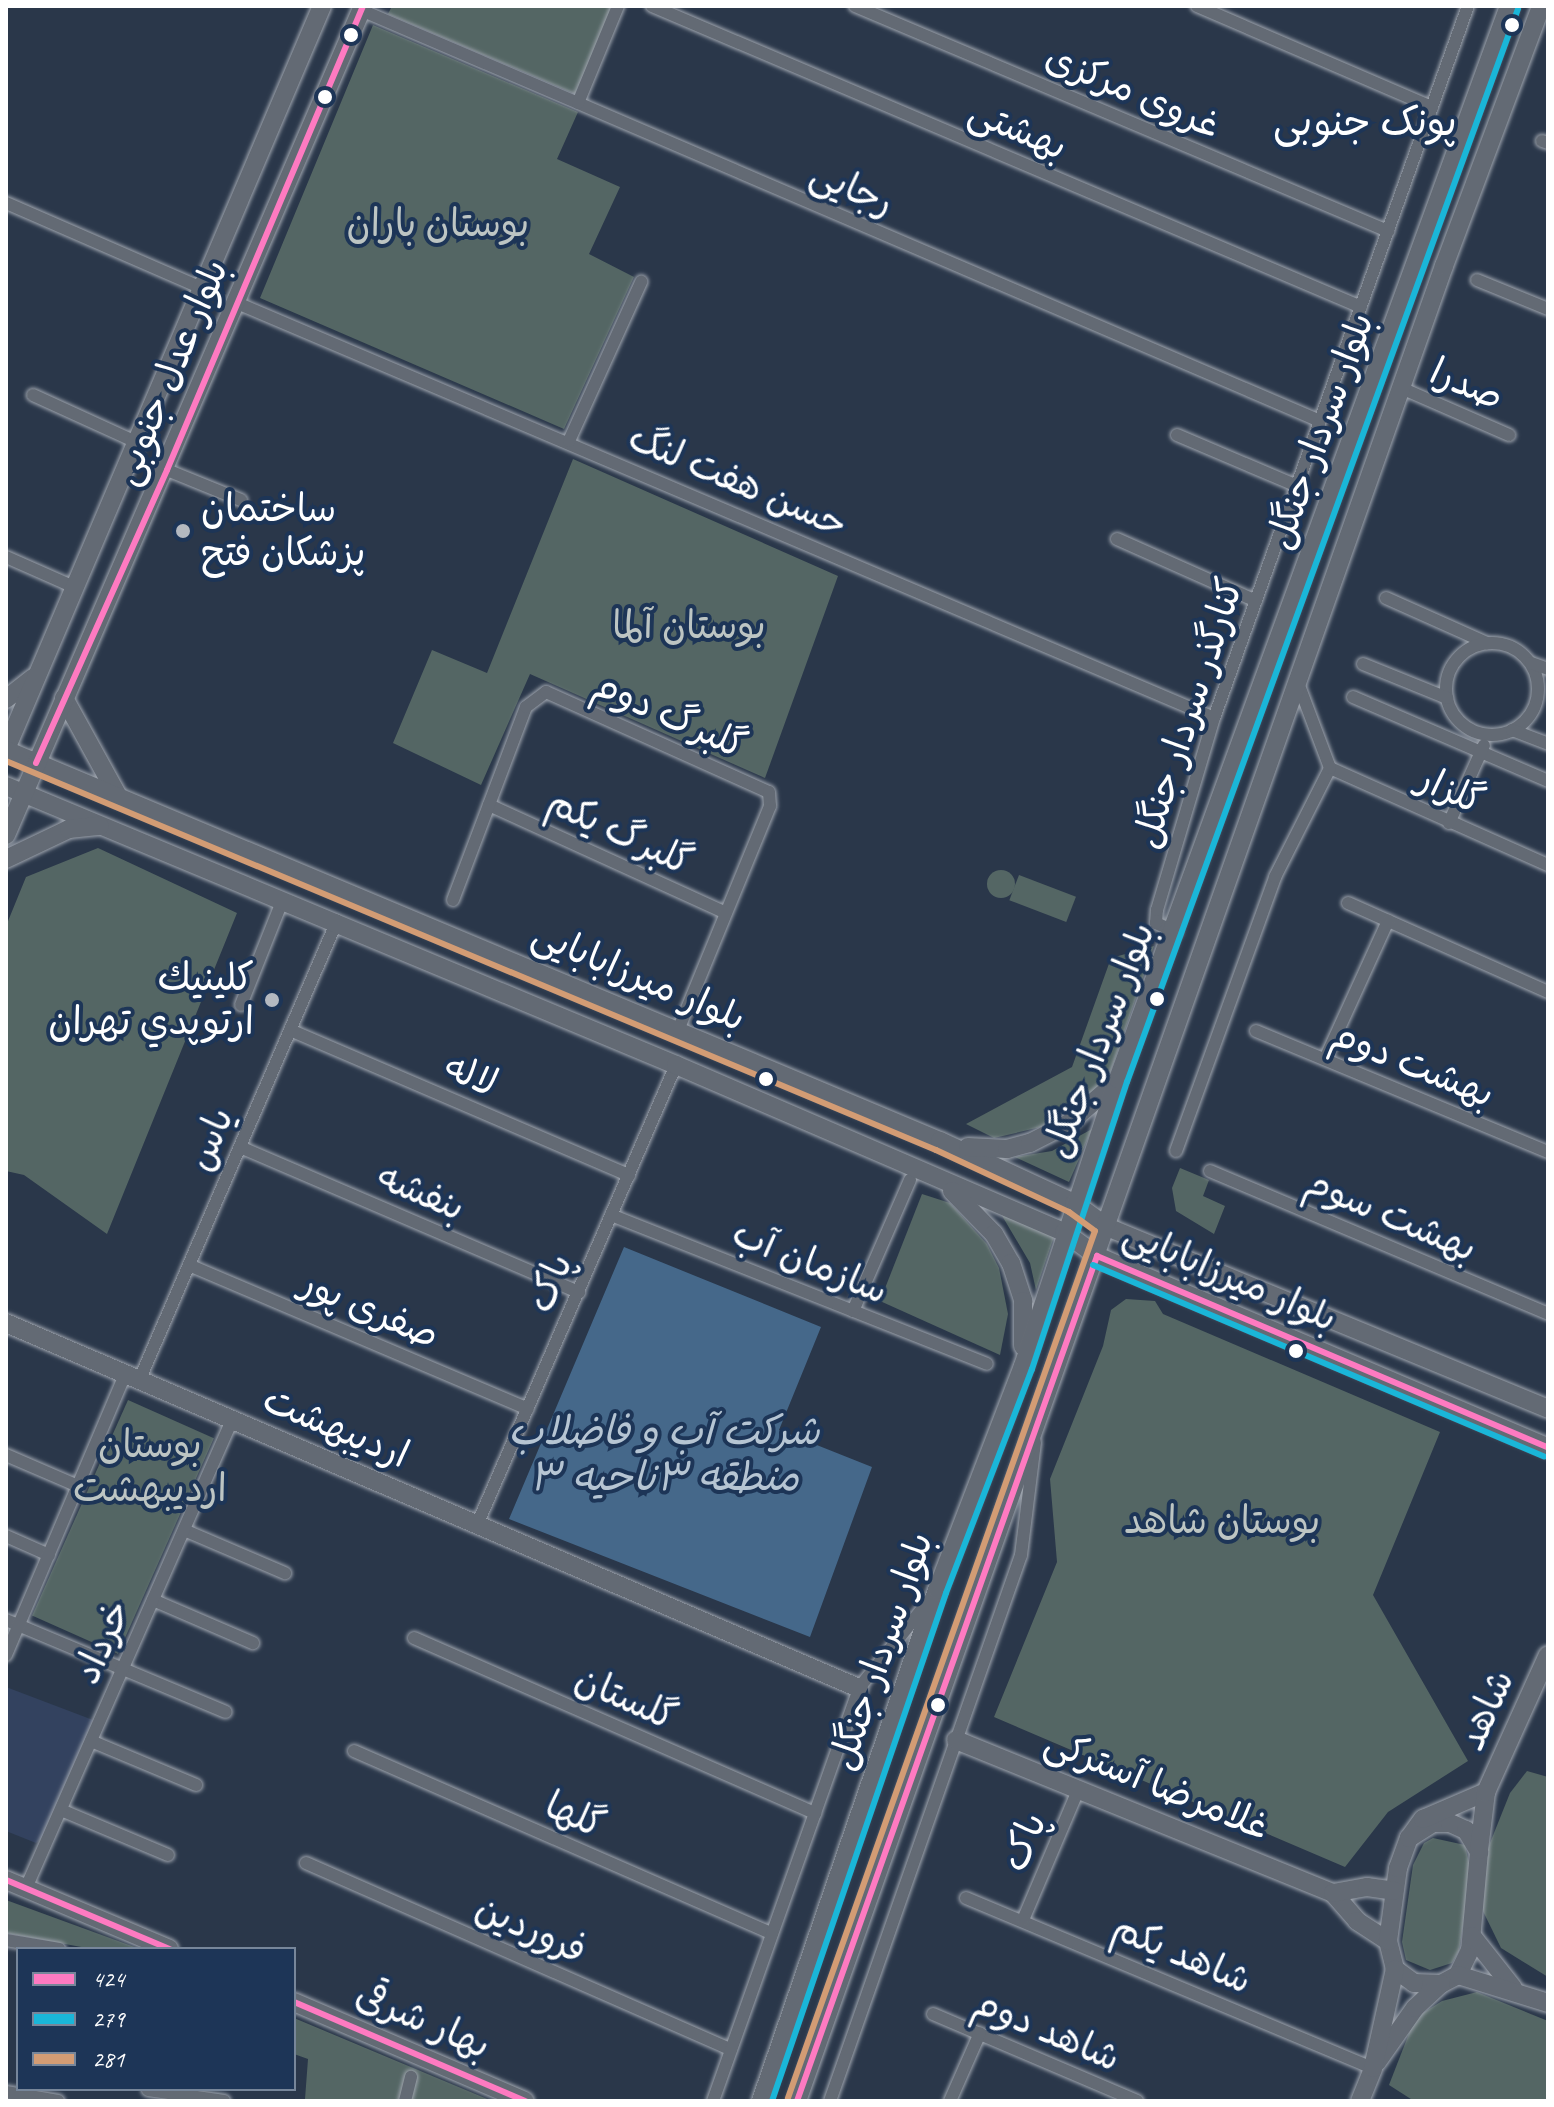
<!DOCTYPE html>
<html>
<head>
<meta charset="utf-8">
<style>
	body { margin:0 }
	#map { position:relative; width:1554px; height:2107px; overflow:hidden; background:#2a374a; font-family:Caveat,"Playpen Sans Arabic",sans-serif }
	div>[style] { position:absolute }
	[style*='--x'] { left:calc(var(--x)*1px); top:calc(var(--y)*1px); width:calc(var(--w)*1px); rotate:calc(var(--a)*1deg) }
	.built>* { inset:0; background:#33425f }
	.green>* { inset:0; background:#546664; transform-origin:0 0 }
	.round { border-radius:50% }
	.water>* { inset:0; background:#45688a }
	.roads { filter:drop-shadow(0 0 2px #9fa5ae) drop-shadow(0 0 2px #9fa5ae) }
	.street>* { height:12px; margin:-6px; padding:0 6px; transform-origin:6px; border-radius:6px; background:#636a74 }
	.street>.ring { margin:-6px; padding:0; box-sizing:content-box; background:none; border:12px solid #636a74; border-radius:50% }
	.secondary>* { height:18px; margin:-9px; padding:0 9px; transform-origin:9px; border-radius:9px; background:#636a74 }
	.bus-1>* { height:6px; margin:-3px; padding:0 3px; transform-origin:3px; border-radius:3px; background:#fe7ac1 }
	.bus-2>* { height:6px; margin:-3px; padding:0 3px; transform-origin:3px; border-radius:3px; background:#1ab6d8 }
	.bus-3>* { height:6px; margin:-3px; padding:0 3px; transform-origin:3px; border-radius:3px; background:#d39c74 }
	.dots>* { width:22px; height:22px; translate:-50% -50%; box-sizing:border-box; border:4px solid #1d3557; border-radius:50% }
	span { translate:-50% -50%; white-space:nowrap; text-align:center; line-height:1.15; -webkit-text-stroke:8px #1d3557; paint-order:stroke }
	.street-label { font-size:38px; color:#fff }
	.park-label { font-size:38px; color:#bdc5c3 }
	.poi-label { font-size:38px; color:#fff }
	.left { translate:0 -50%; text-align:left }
	.right { translate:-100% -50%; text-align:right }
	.neighbourhood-label { font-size:40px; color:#fff }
	.water-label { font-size:40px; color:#b6c5d3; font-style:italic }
	.frame { position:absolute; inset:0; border:8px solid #fff; pointer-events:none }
	.legend { position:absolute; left:16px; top:1947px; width:280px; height:144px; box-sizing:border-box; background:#1d3557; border:2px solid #77869a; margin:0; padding:10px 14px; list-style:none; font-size:24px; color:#fff }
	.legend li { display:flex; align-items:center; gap:16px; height:40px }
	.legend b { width:40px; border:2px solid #77869a }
</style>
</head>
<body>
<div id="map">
	<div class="built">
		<i style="clip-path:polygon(6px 1687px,93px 1720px,46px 1835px,36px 1843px,6px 1831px)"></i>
	</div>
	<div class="green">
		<i style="clip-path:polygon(392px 6px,613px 6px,575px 94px,388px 14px)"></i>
		<i style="clip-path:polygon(373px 25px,578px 112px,557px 159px,620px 187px,589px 254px,634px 277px,564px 429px,260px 298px)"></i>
		<i style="clip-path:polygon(573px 459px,838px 576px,765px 778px,530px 674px,481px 785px,393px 743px,432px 650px,487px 673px)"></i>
		<i style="clip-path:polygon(98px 848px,237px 913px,107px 1234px,24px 1175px,6px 1171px,6px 926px,26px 877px)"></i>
		<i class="round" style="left:987px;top:870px;width:28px;height:28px"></i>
		<i style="left:1019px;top:875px;width:61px;height:27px;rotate:21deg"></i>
		<i style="clip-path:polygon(1154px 946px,1109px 1076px,1088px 1096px,1041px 1127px,994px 1138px,966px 1124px,1072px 1067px,1111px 958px)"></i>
		<i style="clip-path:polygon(1092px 1129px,1069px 1182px,1015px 1157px,1052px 1151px)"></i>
		<i style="clip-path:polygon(1180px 1168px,1209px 1180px,1203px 1196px,1225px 1206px,1214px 1234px,1176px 1211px,1172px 1188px)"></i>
		<i style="clip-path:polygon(922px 1194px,950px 1203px,987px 1244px,999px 1268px,1008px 1314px,1000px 1355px,880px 1301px)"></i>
		<i style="clip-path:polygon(1001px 1214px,1055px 1234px,1036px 1290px,1030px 1263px)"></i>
		<i style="clip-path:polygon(1126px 1299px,1155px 1301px,1163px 1314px,1440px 1432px,1373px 1595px,1468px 1761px,1388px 1812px,1345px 1867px,994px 1717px,1057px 1562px,1050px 1479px,1103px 1346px,1111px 1310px)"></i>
		<i style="left:128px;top:1400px;width:94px;height:236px;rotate:24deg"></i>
		<i style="clip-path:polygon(1527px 1771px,1548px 1777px,1548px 1977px,1501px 1948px,1481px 1907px,1488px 1848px,1510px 1793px)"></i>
		<i style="clip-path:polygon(1433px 1838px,1465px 1845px,1471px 1872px,1459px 1951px,1452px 1963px,1430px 1970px,1406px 1960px,1402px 1942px,1413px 1865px,1424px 1843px)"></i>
		<i style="clip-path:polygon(6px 1900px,140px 1949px,92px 1949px,6px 1933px)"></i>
		<i style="clip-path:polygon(1477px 1992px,1548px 2021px,1548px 2101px,1414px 2101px,1389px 2085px,1415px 2018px,1442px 2001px)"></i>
		<i style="clip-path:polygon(294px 2018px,492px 2101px,305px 2099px,308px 2059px,294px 2054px)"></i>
	</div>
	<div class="water">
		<i style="clip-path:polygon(624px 1247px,821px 1327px,779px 1430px,872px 1467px,810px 1637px,509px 1519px)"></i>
	</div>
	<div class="roads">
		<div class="street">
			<i style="--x:652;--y:6;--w:770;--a:23"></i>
			<i style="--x:855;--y:6;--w:579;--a:22.89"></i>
			<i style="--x:1197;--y:6;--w:256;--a:23.3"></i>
			<i style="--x:361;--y:10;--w:1043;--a:23.2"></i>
			<i style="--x:578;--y:103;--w:105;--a:-67.6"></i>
			<i style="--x:1542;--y:141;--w:6;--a:18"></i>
			<i style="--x:6;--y:203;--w:216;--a:23.5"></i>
			<i style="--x:1477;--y:280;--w:77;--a:22.2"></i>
			<i style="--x:237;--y:303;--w:1061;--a:23.01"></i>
			<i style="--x:1401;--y:388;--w:118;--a:23.5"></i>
			<i style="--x:33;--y:395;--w:113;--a:24.5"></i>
			<i style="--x:1177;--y:435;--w:130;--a:23"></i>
			<i style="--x:569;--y:441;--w:175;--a:-65.6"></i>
			<i style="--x:167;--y:470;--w:80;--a:22.1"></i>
			<i style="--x:1117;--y:539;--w:152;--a:24"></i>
			<i style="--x:6;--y:557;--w:74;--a:23.8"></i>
			<i style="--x:1386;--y:598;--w:111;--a:24"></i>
			<i class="ring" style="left:1446px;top:643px;width:80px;height:80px"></i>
			<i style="--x:1531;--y:663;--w:18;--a:19"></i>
			<i style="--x:1363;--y:664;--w:91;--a:22"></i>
			<i style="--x:1353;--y:697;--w:212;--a:23.3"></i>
			<i style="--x:1512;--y:730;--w:39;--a:21"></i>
			<i style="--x:1330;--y:768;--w:239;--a:24"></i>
			<i style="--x:489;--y:805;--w:260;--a:24.5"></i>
			<i style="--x:1449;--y:823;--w:85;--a:-65.8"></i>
			<i style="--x:453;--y:900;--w:206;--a:-69.3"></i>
			<i style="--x:526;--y:707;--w:25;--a:-37"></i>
			<i style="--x:546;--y:692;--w:244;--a:24.2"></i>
			<i style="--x:769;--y:792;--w:14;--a:86"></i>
			<i style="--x:770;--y:806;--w:242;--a:112.3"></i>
			<i style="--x:1348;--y:903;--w:219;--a:24"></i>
			<i style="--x:1176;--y:932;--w:22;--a:-156"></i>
			<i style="--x:1156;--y:923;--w:13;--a:-86"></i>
			<i style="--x:1157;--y:910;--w:200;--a:-73.5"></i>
			<i style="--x:1214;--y:718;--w:756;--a:-70.37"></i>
			<i style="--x:241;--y:1005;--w:114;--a:-68.4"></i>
			<i style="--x:290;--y:1030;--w:369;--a:23.2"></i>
			<i style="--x:1256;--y:1031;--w:316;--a:22.5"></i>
			<i style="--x:1325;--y:1059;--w:152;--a:-65.5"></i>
			<i style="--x:240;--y:1147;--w:369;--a:23.2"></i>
			<i style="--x:1176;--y:1151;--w:291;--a:-70.1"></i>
			<i style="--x:1275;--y:877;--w:122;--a:-63.2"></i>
			<i style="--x:1330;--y:768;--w:91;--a:-110.6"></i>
			<i style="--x:1210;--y:1171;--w:367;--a:22.9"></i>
			<i style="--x:611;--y:1215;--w:404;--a:21.6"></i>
			<i style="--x:189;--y:1265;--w:368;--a:23"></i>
			<i style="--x:853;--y:1311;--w:143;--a:-66.5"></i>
			<i style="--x:139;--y:1381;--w:501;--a:-66.71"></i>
			<i style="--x:6;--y:1455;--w:78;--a:23.3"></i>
			<i style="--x:477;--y:1525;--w:501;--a:-66.61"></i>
			<i style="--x:184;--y:1530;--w:110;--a:23.1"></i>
			<i style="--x:6;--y:1536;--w:47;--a:23.8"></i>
			<i style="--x:153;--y:1600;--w:109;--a:23.3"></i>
			<i style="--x:6;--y:1620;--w:238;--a:22.7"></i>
			<i style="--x:414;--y:1638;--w:438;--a:23.6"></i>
			<i style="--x:6;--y:1655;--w:305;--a:-67"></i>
			<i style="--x:91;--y:1741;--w:114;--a:22.7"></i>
			<i style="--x:354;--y:1751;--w:456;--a:23.6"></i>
			<i style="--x:61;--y:1810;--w:116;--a:22.8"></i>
			<i style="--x:306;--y:1863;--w:464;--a:23.7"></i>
			<i style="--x:26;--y:1888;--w:511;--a:-66.24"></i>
			<i style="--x:966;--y:1898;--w:441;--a:22.7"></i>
			<i style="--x:1023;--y:1920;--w:143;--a:-67"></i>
			<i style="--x:6;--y:1940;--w:54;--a:9.6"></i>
			<i style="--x:933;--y:2014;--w:222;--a:23.1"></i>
			<i style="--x:148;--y:2090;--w:77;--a:8.2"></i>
			<i style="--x:6;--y:2092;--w:53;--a:9.8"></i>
			<i style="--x:405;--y:2101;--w:25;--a:-76"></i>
			<i style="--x:713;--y:2101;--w:438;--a:-70.5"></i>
			<i style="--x:859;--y:1688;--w:114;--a:-51.4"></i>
			<i style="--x:830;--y:2101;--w:578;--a:-70.72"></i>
			<i style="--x:1021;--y:1555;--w:114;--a:-82.9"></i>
			<i style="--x:950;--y:2101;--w:74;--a:-66.2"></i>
		</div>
		<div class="secondary">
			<i style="--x:64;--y:698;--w:114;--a:61.2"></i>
			<i style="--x:6;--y:699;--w:34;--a:-38"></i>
			<i style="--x:6;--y:749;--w:807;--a:-66.96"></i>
			<i style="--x:6;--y:750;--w:1013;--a:22.72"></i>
			<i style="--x:940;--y:1141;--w:148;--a:24.8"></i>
			<i style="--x:1074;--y:1203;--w:41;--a:36"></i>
			<i style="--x:1107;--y:1227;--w:477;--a:22.4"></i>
			<i style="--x:6;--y:786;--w:726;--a:22.61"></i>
			<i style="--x:676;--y:1065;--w:422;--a:23.3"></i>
			<i style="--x:1064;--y:1232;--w:41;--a:36"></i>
			<i style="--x:1097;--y:1256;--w:490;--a:23"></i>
			<i style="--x:6;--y:835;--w:903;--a:-66.7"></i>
			<i style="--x:6;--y:859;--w:70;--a:-25.5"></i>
			<i style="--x:69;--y:829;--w:31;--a:-6"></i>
			<i style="--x:968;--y:1147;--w:39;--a:3"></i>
			<i style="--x:1007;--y:1149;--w:24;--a:-15"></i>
			<i style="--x:1030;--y:1143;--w:44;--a:-27.1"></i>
			<i style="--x:1069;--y:1123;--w:60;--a:-40.9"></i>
			<i style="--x:952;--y:1191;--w:60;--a:45.7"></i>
			<i style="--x:994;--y:1234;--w:34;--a:60"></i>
			<i style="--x:1011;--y:1263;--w:40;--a:72"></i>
			<i style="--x:1023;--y:1301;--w:45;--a:90"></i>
			<i style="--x:6;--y:1323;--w:928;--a:23.17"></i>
			<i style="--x:956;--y:1740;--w:407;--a:22.1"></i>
			<i style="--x:1333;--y:1893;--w:37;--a:49"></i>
			<i style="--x:1357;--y:1921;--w:37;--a:33"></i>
			<i style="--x:1409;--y:1838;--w:28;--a:-32"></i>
			<i style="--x:1433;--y:1823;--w:17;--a:0"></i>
			<i style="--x:1450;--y:1823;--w:17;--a:24"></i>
			<i style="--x:1466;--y:1830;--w:26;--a:59"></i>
			<i style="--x:1479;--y:1852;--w:98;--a:95.2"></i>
			<i style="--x:1470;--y:1950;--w:28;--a:116"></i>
			<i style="--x:1458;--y:1975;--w:19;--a:152"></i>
			<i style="--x:1441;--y:1984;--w:27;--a:-178"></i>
			<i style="--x:1414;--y:1983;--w:24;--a:-144"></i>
			<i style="--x:1395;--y:1969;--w:29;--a:-104"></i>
			<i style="--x:1388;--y:1941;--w:74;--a:-82.2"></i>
			<i style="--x:1398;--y:1868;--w:32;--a:-70"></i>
			<i style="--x:1409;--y:1838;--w:24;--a:-54"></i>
			<i style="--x:1423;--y:1819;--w:69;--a:-23.2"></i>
			<i style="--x:1479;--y:1850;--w:58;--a:-83.1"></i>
			<i style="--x:1486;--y:1792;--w:150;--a:-65.7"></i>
			<i style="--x:6;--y:1880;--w:177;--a:22.9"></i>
			<i style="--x:1333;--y:1893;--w:35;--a:-10"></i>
			<i style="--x:1367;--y:1887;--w:27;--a:8"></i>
			<i style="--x:1472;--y:1936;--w:66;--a:51.7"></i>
			<i style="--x:1458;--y:1975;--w:94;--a:17.3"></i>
			<i style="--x:294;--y:2002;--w:251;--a:23.2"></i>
			<i style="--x:1377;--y:2062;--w:66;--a:-54.9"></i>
			<i style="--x:1415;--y:2008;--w:35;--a:-43"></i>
			<i style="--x:761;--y:2101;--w:540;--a:-71"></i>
			<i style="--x:937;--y:1590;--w:240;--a:-69"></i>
			<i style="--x:1023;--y:1366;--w:302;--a:-71.7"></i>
			<i style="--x:1118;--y:1079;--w:1142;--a:-69.98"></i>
			<i style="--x:797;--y:2101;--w:1946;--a:-70.58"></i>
			<i style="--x:1444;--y:266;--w:278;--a:-69.5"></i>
			<i style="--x:1360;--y:2101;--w:35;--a:-68"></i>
			<i style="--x:1373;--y:2068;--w:101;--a:-77.5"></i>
		</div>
	</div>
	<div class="bus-1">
		<i style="--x:36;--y:763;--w:321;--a:-65.9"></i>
		<i style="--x:167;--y:470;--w:504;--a:-67.1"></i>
		<i style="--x:6;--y:1880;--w:177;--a:22.9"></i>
		<i style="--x:294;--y:2002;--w:251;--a:23.2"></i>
		<i style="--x:797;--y:2101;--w:897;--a:-70.45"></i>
		<i style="--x:1097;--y:1256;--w:490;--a:23"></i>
	</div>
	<div class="bus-2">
		<i style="--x:1093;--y:1265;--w:490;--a:23"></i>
		<i style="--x:772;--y:2101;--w:537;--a:-71.09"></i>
		<i style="--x:946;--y:1593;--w:240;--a:-69"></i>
		<i style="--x:1032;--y:1369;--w:302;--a:-71.7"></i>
		<i style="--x:1127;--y:1082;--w:1142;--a:-69.98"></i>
	</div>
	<div class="bus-3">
		<i style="--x:6;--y:761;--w:1008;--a:22.7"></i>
		<i style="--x:936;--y:1150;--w:147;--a:25"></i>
		<i style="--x:1069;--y:1212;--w:32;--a:36"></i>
		<i style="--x:1095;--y:1231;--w:920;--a:109.5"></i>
	</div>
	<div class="dots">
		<i style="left:1512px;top:25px;background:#fff"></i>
		<i style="left:351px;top:35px;background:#fff"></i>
		<i style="left:325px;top:97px;background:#fff"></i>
		<i style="left:183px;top:531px;background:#b4b9c0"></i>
		<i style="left:1157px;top:999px;background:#fff"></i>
		<i style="left:272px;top:1000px;background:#b4b9c0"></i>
		<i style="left:766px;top:1079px;background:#fff"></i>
		<i style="left:1296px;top:1351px;background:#fff"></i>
		<i style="left:938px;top:1705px;background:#fff"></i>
	</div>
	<div class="street-label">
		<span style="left:1133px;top:91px;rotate:23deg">غروی مرکزی</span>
		<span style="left:1018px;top:129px;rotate:23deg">بهشتی</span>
		<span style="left:852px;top:188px;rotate:23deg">رجایی</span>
		<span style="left:170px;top:372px;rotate:-67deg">بلوار عدل جنوبی</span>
		<span style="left:1467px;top:384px;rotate:23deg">صدرا</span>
		<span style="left:1320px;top:431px;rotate:-70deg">بلوار سردار جنگل</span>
		<span style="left:738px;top:481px;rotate:23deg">حسن هفت لنگ</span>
		<span style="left:1188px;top:713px;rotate:-72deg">کنارگذر سردار جنگل</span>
		<span style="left:670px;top:715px;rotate:24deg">گلبرگ دوم</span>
		<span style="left:1451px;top:790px;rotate:24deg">گلزار</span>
		<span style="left:620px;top:832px;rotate:25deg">گلبرگ یکم</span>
		<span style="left:639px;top:976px;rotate:23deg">بلوار میرزابابایی</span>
		<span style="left:1099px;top:1040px;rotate:-69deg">بلوار سردار جنگل</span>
		<span style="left:1413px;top:1064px;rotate:22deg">بهشت دوم</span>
		<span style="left:471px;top:1075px;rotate:23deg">لاله</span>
		<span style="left:210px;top:1139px;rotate:-67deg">یاس</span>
		<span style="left:421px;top:1192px;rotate:23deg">بنفشه</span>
		<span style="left:1391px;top:1215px;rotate:23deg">بهشت سوم</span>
		<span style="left:810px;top:1262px;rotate:22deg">سازمان آب</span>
		<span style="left:1230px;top:1276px;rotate:23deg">بلوار میرزابابایی</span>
		<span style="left:550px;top:1283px;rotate:-67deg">پاک</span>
		<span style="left:370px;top:1309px;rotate:23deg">صفری پور</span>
		<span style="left:336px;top:1427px;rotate:23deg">اردیبهشت</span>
		<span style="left:102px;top:1642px;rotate:-66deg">خرداد</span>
		<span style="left:881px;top:1651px;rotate:-71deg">بلوار سردار جنگل</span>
		<span style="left:626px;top:1698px;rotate:24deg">گلستان</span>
		<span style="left:1486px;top:1710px;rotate:-66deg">شاهد</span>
		<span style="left:1157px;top:1784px;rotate:22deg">غلامرضا آسترکی</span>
		<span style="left:575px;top:1815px;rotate:24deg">گلها</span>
		<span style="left:1024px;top:1842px;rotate:-67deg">پاک</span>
		<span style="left:531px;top:1929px;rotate:24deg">فروردین</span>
		<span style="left:1182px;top:1954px;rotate:23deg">شاهد یکم</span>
		<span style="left:423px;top:2020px;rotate:23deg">بهار شرقی</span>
		<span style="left:1047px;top:2030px;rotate:23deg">شاهد دوم</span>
	</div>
	<div class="park-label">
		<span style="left:438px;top:224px">بوستان باران</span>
		<span style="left:689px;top:626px">بوستان آلما</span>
		<span style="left:150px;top:1467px">بوستان<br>اردیبهشت</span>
		<span style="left:1222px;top:1521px">بوستان شاهد</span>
	</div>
	<div class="poi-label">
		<span class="left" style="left:201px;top:531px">ساختمان<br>پزشکان فتح</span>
		<span class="right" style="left:254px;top:1000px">كلينيك<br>ارتوپدي تهران</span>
	</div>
	<div class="neighbourhood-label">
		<span style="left:1365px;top:122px">پونک جنوبی</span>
	</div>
	<div class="water-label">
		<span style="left:664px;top:1454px">شرکت آب و فاضلاب<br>منطقه ۳ناحیه ۳</span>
	</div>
	<div class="frame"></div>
	<ul class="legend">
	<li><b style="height:10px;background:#fe7ac1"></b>424</li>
	<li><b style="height:10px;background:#1ab6d8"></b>279</li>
	<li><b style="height:10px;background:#d39c74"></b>281</li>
	</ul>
</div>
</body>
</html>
